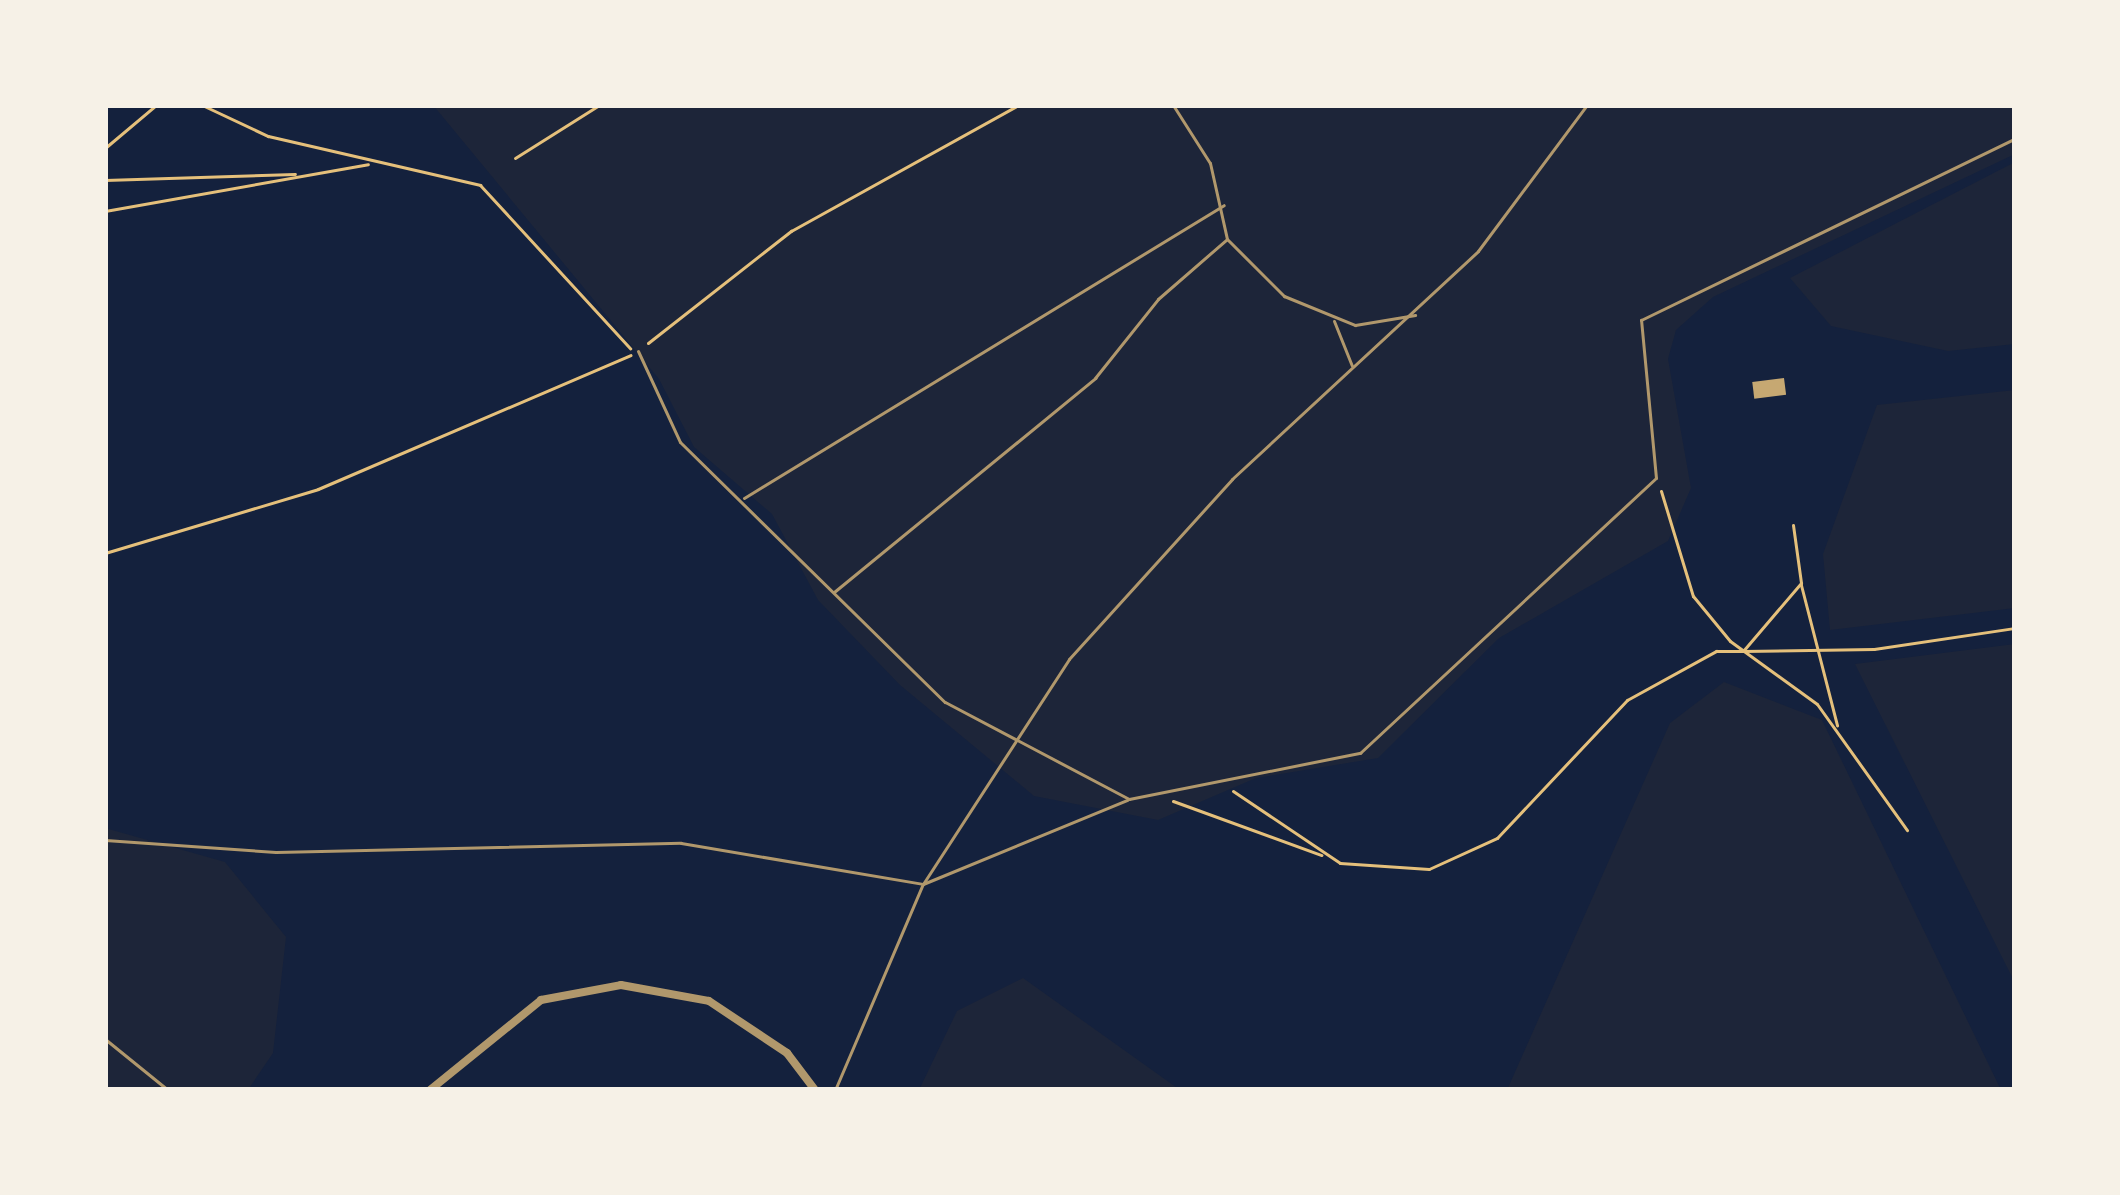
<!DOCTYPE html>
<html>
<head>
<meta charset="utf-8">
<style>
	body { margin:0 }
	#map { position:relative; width:2120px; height:1195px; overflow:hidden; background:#14213d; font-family:Merriweather,serif }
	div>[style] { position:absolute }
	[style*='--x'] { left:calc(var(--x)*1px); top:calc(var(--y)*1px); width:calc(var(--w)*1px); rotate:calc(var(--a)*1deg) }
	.green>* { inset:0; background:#1d2539 }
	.building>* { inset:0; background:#c6a872; transform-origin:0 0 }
	.path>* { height:3px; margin:-1.5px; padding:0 1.5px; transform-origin:1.5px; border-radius:1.5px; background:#e5c07b }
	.service>* { height:3px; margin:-1.5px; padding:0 1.5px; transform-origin:1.5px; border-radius:1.5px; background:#b1986c }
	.minor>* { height:8px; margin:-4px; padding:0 4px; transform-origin:4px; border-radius:4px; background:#b1986c }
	span { translate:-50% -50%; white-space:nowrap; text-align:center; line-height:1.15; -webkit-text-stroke:12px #f6f1e7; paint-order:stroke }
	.frame { position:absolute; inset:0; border:108px solid #f6f1e7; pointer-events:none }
</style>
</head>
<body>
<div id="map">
	<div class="green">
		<i style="clip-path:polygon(433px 105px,2015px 105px,2015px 154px,1713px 297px,1676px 330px,1668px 359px,1691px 488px,1668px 541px,1499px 638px,1378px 758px,1256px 778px,1158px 820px,1034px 796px,900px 685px,818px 600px,772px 514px,694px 447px,659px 379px)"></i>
		<i style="clip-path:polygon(2015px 162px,2015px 344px,1948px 351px,1831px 326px,1790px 278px)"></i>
		<i style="clip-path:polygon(2015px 390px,2015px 608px,1830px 630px,1823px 554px,1877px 405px)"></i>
		<i style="clip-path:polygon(2015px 644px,2015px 983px,1855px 664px)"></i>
		<i style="clip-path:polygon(1724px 682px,1822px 720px,2001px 1090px,1507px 1090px,1670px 723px)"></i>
		<i style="clip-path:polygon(105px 828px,225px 862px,286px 937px,273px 1053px,248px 1090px,105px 1090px)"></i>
		<i style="clip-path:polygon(1023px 978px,1180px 1090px,919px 1090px,957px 1011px)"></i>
	</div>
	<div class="building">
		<i style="left:1784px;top:378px;width:17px;height:32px;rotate:83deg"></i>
	</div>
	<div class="path">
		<i style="--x:202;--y:105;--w:73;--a:25.2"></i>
		<i style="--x:268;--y:136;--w:218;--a:13"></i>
		<i style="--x:480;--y:185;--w:222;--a:47.4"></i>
		<i style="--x:105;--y:148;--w:67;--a:-40.1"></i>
		<i style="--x:515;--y:158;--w:99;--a:-32.2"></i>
		<i style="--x:105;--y:180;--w:190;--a:-1.8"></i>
		<i style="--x:105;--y:211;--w:267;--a:-10.1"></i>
		<i style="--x:648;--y:343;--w:182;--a:-38.1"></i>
		<i style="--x:791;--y:231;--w:260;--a:-29"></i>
		<i style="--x:1661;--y:491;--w:110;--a:73.1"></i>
		<i style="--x:1693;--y:596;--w:58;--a:50.6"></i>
		<i style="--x:1730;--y:641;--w:107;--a:35.9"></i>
		<i style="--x:1817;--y:704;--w:155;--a:54.5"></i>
		<i style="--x:1793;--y:525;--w:59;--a:82.1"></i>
		<i style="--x:1801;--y:583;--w:89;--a:130.5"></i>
		<i style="--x:1743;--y:651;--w:131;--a:-0.9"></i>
		<i style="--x:1874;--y:649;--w:143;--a:-8.5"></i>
		<i style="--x:105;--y:553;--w:222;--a:-16.7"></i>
		<i style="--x:318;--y:489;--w:340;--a:-23.2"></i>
		<i style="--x:1801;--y:585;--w:145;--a:75.6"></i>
		<i style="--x:1233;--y:791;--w:129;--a:33.9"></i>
		<i style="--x:1340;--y:863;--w:89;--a:3.9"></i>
		<i style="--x:1429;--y:869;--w:75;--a:-24.5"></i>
		<i style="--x:1497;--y:838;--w:190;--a:-46.7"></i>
		<i style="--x:1627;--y:700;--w:102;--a:-28.8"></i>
		<i style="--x:1716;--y:651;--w:27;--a:0"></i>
		<i style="--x:1173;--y:801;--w:158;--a:20"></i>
	</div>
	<div class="service">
		<i style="--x:1173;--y:105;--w:69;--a:57.5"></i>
		<i style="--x:1210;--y:163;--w:78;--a:77.4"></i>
		<i style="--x:1227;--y:239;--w:81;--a:45"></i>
		<i style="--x:1284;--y:296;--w:77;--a:22.2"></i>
		<i style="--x:1355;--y:325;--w:61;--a:-9.5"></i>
		<i style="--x:1334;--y:321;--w:48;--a:68.2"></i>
		<i style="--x:638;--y:351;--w:100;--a:65.2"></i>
		<i style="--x:680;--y:442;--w:371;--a:44.5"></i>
		<i style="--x:945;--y:702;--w:208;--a:27.8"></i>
		<i style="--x:1129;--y:799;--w:236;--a:-11.3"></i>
		<i style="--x:1360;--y:753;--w:404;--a:-42.9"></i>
		<i style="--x:1656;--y:478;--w:159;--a:-95.4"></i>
		<i style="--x:1641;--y:320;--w:416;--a:-25.9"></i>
		<i style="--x:744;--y:498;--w:562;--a:-31.4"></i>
		<i style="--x:834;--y:592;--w:338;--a:-39.3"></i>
		<i style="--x:1095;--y:378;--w:101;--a:-51.4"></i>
		<i style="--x:1158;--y:299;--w:91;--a:-41"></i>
		<i style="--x:105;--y:840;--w:171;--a:4"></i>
		<i style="--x:276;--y:852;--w:405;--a:-1.3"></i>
		<i style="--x:681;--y:843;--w:245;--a:9.6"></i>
		<i style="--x:923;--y:884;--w:221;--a:-22.4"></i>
		<i style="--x:105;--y:1039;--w:81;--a:39"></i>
		<i style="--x:835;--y:1090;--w:224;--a:-66.9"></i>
		<i style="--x:923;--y:884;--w:268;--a:-57"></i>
		<i style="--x:1069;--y:659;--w:243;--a:-47.8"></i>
		<i style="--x:1232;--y:479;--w:335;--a:-42.8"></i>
		<i style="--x:1478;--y:251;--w:182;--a:-53.3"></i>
	</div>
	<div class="minor">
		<i style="--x:430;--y:1090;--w:143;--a:-39"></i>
		<i style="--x:541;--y:1000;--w:81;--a:-10.6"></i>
		<i style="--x:621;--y:985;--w:89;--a:10.3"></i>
		<i style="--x:709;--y:1001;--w:94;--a:33.7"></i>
		<i style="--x:787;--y:1053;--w:46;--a:52.9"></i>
	</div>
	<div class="frame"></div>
</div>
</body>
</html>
